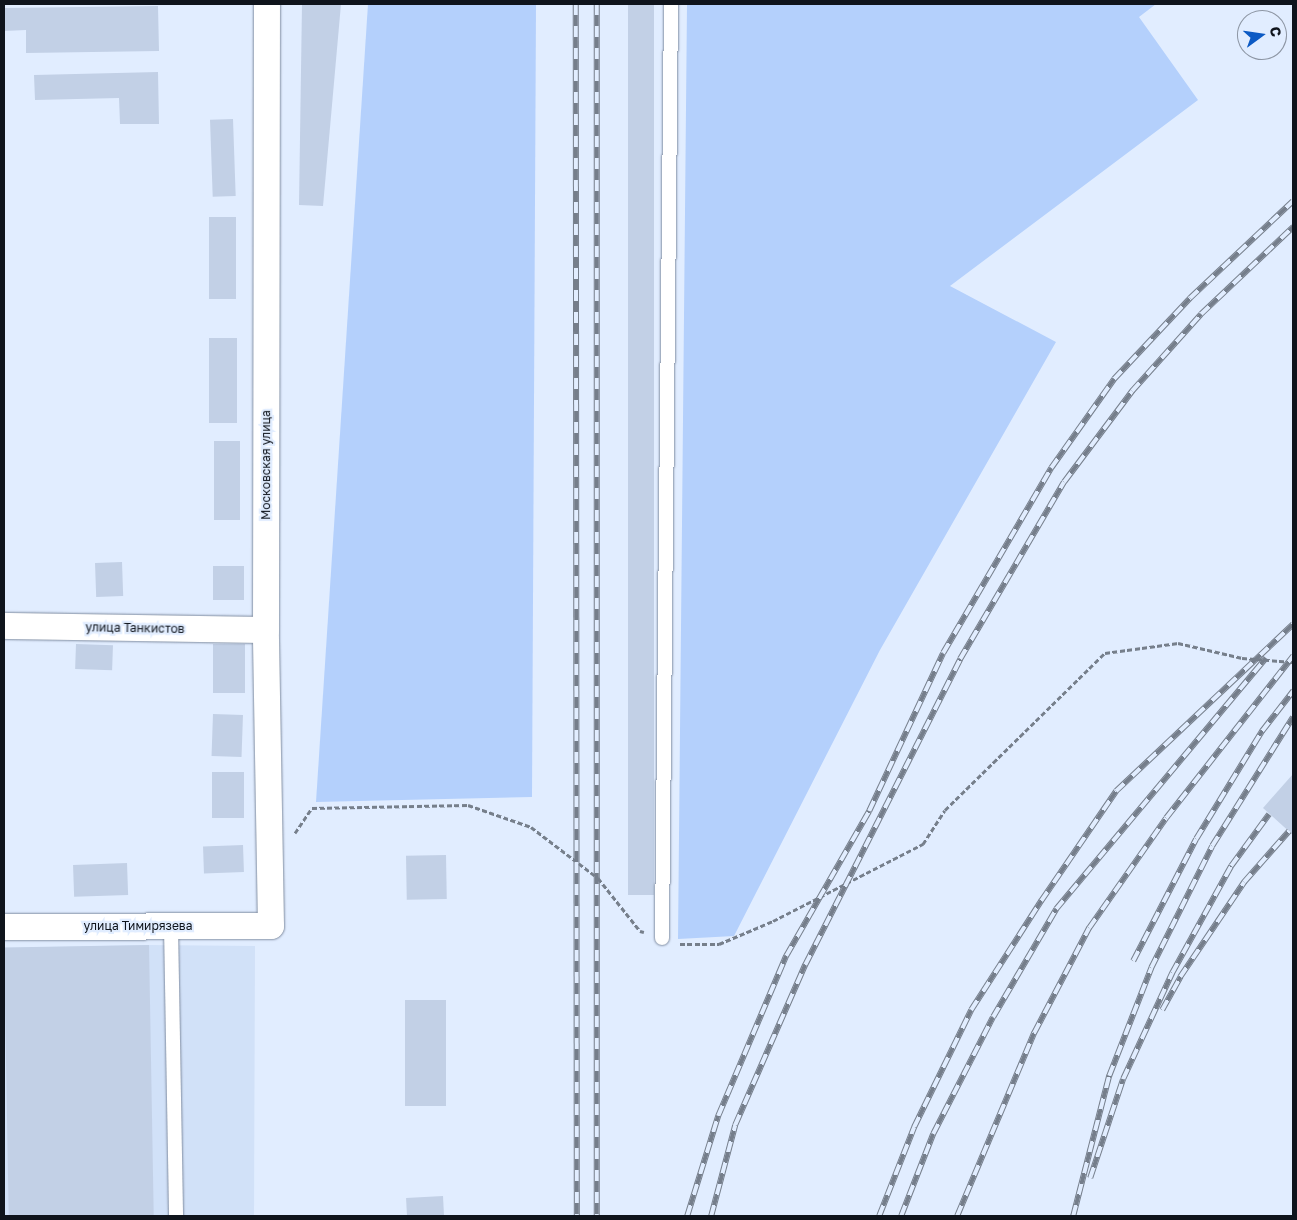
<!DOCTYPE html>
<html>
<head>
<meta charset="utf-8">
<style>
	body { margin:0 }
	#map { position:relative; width:1297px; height:1220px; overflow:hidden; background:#e1edff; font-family:"Golos Text",sans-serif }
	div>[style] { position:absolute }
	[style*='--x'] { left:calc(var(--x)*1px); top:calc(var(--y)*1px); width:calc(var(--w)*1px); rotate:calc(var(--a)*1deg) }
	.built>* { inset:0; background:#d1e1f8 }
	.green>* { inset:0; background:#b4d0fc }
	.building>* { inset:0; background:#c2d0e6; transform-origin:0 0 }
	.path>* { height:3px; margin-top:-1.5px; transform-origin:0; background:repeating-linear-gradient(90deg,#767f8b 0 5px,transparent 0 7.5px) }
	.roads { filter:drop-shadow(0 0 1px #808da1) drop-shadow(0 0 1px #808da1) }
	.lane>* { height:14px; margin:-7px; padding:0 7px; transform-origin:7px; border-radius:7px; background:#fff }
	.street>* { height:26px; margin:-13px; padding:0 13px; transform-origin:13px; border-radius:13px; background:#fff }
	.rail>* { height:5.5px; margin-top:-2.75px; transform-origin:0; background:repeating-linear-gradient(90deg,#e1edff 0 11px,#757e8b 0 22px); box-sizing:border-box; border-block:1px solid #757e8b }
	span { translate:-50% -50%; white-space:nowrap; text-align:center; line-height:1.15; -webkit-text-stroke:4.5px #e1edff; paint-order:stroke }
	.street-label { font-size:12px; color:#0f141c }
	.frame { position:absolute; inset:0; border:5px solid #0f141c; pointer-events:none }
	.north { position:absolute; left:1237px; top:10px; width:50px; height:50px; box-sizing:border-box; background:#e1edff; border:1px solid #8d96a4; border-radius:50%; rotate:76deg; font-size:14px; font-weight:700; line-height:20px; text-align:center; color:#0f141c }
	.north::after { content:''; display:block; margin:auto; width:18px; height:22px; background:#0c5ac4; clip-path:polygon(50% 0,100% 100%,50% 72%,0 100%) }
</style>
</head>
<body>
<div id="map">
	<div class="built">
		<i style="clip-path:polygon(149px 945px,255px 946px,254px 1216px,4px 1216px,4px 948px)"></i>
	</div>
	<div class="green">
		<i style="clip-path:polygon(368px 4px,536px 4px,532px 797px,316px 802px)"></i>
		<i style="clip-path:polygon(687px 4px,1156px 4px,1139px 17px,1198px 100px,950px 286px,1056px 342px,880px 650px,734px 936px,678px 939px)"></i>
	</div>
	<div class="building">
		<i style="clip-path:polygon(302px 4px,341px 4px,323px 206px,299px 205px)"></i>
		<i style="left:628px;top:4px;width:26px;height:891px"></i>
		<i style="clip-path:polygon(158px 6px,159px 51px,26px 53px,26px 30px,4px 31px,4px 8px)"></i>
		<i style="clip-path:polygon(158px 72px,159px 124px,120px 124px,119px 98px,35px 100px,34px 75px)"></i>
		<i style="left:233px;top:119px;width:77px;height:23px;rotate:88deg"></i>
		<i style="left:209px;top:217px;width:27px;height:82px"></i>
		<i style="left:209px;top:338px;width:28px;height:85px"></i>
		<i style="left:214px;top:441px;width:26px;height:79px"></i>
		<i style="left:122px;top:562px;width:34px;height:27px;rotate:88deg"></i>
		<i style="left:213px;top:566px;width:31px;height:34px"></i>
		<i style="left:76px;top:644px;width:37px;height:25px;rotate:2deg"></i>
		<i style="left:213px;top:644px;width:32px;height:49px"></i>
		<i style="left:213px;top:714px;width:30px;height:42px;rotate:2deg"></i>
		<i style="left:212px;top:772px;width:32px;height:46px"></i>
		<i style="clip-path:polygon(1293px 774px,1293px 835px,1263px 808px)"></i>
		<i style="left:243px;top:845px;width:27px;height:40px;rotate:88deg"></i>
		<i style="left:446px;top:855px;width:44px;height:40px;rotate:89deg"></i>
		<i style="left:127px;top:863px;width:32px;height:54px;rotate:88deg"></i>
		<i style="left:149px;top:945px;width:271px;height:145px;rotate:89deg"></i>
		<i style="left:405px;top:1000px;width:41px;height:106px"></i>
		<i style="left:443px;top:1196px;width:20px;height:37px;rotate:87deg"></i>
	</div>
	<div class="path">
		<i style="--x:295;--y:833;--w:30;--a:-56"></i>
		<i style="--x:312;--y:808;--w:156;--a:-1.1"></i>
		<i style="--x:468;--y:805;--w:67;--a:19.2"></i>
		<i style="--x:531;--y:827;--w:84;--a:37.3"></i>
		<i style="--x:598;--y:878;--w:68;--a:51.6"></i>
		<i style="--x:640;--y:931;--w:4;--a:14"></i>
		<i style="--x:680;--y:944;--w:39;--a:0"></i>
		<i style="--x:719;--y:944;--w:59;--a:-23.1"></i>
		<i style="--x:773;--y:921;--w:169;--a:-27.2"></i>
		<i style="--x:923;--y:844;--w:40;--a:-57.1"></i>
		<i style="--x:945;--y:810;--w:224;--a:-44.5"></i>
		<i style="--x:1105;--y:653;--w:74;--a:-7.8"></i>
		<i style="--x:1178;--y:643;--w:66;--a:13.2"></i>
		<i style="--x:1242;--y:658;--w:51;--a:4.5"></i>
	</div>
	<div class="roads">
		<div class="lane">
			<i style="--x:171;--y:926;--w:290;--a:89"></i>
			<i style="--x:662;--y:938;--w:934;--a:-89.45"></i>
		</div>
		<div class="street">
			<i style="--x:4;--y:626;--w:262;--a:0.9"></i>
			<i style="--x:4;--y:927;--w:267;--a:-0.2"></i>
			<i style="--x:271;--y:926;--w:296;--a:-91"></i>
			<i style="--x:266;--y:630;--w:626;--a:-89.91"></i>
		</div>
	</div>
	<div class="rail">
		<i style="--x:576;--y:4;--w:1212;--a:89.95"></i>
		<i style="--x:597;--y:4;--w:1212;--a:90"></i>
		<i style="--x:1133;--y:961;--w:137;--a:-62.7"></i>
		<i style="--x:1196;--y:839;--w:127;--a:-58.6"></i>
		<i style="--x:1262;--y:731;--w:51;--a:-52.2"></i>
		<i style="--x:1162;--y:1010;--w:38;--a:-61"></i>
		<i style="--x:1180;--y:977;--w:115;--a:-56"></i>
		<i style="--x:1244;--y:882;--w:68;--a:-48.6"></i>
		<i style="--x:1090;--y:1178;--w:104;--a:-71.6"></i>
		<i style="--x:1123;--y:1079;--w:117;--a:-65.2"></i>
		<i style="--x:1172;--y:973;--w:122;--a:-61.1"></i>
		<i style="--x:1231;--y:866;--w:64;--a:-53.8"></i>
		<i style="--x:687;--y:1216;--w:105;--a:-72.8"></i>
		<i style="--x:718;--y:1116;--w:174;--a:-67"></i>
		<i style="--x:786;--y:956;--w:167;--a:-60.2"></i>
		<i style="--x:869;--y:811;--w:174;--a:-64.9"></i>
		<i style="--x:943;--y:653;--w:214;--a:-59.7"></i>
		<i style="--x:1051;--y:468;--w:109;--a:-54.7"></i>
		<i style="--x:1114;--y:379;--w:111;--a:-46.8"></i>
		<i style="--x:1190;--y:298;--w:141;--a:-43.3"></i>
		<i style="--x:711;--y:1216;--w:94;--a:-75.2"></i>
		<i style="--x:735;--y:1125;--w:175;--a:-66.4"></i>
		<i style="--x:805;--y:965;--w:343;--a:-63.1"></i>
		<i style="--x:960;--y:659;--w:205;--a:-59.6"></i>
		<i style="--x:1064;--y:482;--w:114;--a:-53.2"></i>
		<i style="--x:1132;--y:391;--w:103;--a:-48.1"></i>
		<i style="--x:1201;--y:314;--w:127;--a:-43.4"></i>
		<i style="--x:879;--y:1216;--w:96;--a:-68.5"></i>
		<i style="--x:914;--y:1127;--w:130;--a:-64"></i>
		<i style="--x:971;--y:1010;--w:130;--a:-57.3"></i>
		<i style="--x:1041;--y:901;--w:133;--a:-55.7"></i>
		<i style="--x:1116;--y:791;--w:243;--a:-43.3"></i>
		<i style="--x:901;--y:1216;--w:88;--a:-68.7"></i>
		<i style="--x:933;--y:1134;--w:131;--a:-62.9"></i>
		<i style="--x:993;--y:1017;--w:125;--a:-59.7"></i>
		<i style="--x:1056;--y:909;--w:327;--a:-50.1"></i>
		<i style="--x:957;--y:1216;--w:199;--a:-67.2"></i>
		<i style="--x:1034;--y:1033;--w:119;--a:-62.4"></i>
		<i style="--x:1089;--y:928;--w:134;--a:-55"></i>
		<i style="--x:1166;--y:818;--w:206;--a:-51.9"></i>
		<i style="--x:1073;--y:1216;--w:145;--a:-75.6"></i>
		<i style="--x:1109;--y:1076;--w:116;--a:-68.7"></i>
		<i style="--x:1151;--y:968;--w:136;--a:-63.4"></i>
		<i style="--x:1212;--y:846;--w:152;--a:-57.9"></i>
	</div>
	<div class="street-label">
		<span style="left:266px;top:465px;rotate:-90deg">Московская улица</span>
		<span style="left:135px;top:628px;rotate:1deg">улица Танкистов</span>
		<span style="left:138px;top:926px">улица Тимирязева</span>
	</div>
	<div class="frame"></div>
	<div class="north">С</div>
</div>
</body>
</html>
